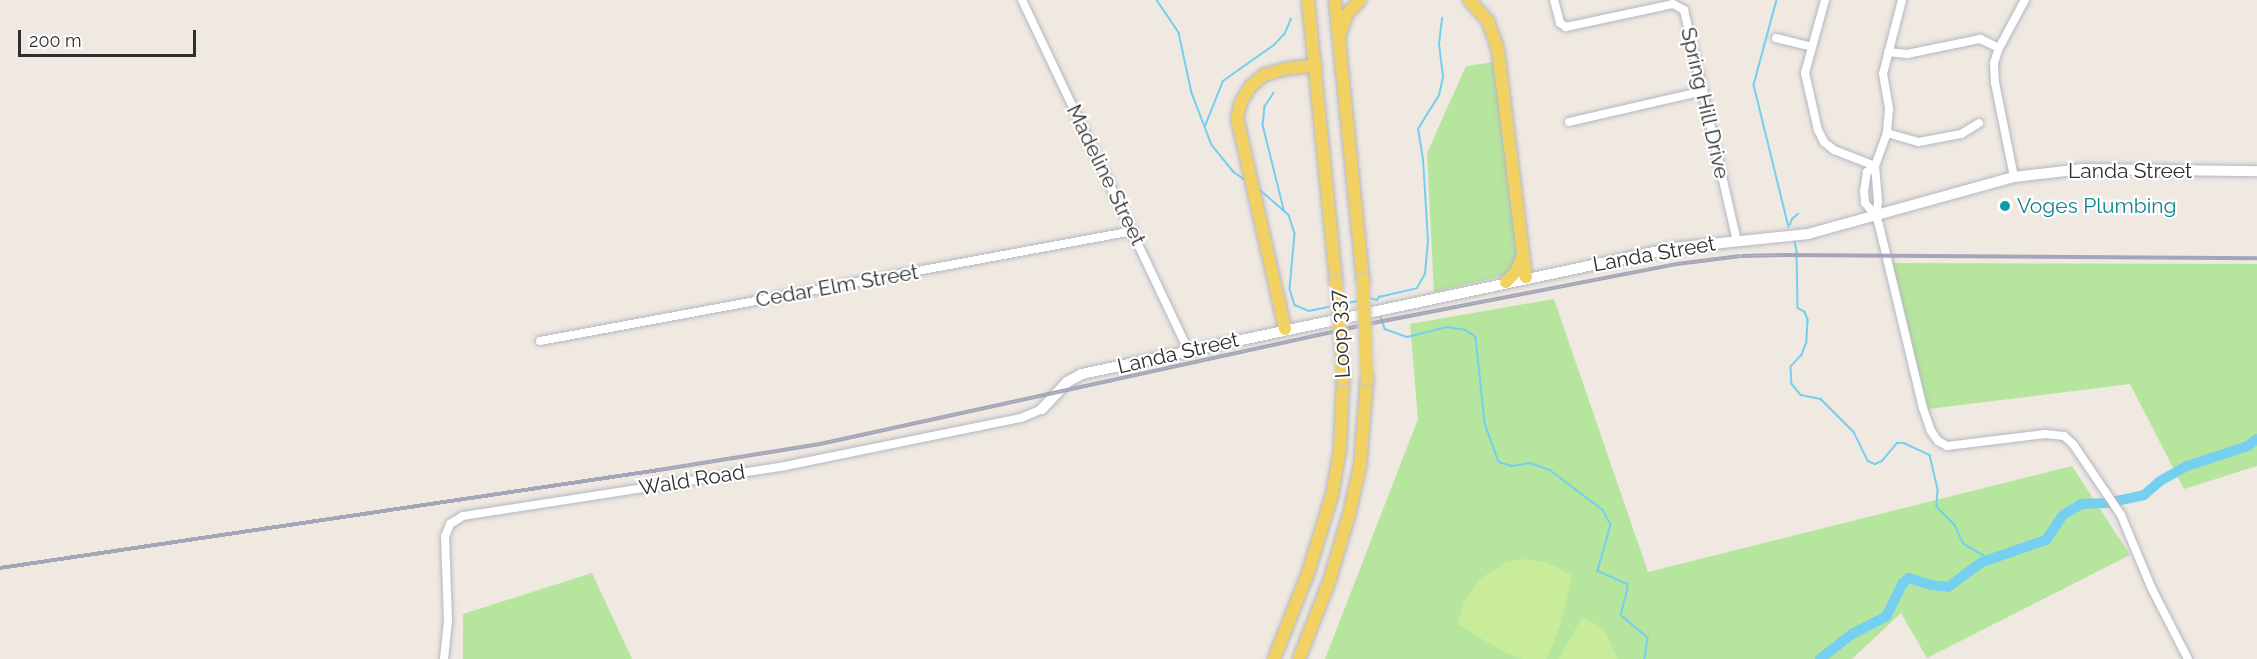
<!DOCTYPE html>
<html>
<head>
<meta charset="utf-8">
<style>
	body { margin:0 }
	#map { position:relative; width:2257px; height:659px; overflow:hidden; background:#efe9e1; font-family:Raleway,sans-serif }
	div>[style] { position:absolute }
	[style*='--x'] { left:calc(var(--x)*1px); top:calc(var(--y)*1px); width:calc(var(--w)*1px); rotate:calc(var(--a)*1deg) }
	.green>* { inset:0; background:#b6e59e }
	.pitch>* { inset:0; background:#c9ec9a }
	.stream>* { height:1.5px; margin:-0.75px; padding:0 0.75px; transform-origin:0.75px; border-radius:0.75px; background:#75cff0 }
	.river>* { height:10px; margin:-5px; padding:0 5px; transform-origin:5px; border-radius:5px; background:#75cff0 }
	.roads { filter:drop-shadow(0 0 2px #b4b7c1) drop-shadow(0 0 2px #b4b7c1) }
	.street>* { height:8px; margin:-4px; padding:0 4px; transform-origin:4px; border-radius:4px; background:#fff }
	.secondary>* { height:10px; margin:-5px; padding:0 5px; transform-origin:5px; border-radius:5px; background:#fff }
	.primary>* { height:12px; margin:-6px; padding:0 6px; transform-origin:6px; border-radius:6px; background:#f2d163 }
	.rail>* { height:4px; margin-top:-2px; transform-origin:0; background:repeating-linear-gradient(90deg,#fff 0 4.5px,#a3a6b8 0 9px); box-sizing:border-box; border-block:2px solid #a3a6b8 }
	.bridges { filter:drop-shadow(0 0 2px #c9c9c9) drop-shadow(0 0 2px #c9c9c9) }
	.primary-bridge>* { height:12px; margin:-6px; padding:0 6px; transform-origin:6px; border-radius:6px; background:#f2d163 }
	.dots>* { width:16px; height:16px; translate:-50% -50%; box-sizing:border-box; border:3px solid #fff; border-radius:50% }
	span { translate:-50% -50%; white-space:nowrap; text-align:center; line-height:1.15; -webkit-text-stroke:4.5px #fff; paint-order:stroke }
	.street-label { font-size:21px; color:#2e2e2e }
	.culture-label { font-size:21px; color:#0d838f }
	.left { translate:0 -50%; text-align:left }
	.scale { position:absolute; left:18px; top:30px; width:178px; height:27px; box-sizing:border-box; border:3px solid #2e2e2e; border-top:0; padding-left:8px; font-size:18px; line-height:21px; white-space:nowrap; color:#2e2e2e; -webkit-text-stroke:4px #fff; paint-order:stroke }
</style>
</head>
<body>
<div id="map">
	<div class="green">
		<i style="clip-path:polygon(1495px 62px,1518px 261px,1508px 275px,1434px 292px,1427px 153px,1466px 66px)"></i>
		<i style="clip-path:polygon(1890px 263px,2257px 264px,2257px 466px,2184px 489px,2130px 384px,1928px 409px)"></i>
		<i style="clip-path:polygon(1554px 299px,1648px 572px,2072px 466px,2130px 555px,1927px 658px,1901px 613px,1852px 659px,1325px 659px,1418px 419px,1410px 324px)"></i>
		<i style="clip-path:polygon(592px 573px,632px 659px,463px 659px,463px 614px)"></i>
	</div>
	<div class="pitch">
		<i style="clip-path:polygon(1523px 559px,1548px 563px,1572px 575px,1561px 623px,1547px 659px,1522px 659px,1500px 650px,1458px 624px,1464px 601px,1481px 578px,1506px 562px)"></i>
		<i style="clip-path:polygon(1582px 617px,1596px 624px,1605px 632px,1618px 659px,1559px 659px)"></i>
	</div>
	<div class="stream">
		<i style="--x:1157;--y:0;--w:40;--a:56"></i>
		<i style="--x:1179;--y:33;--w:61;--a:77.8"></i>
		<i style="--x:1192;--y:93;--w:56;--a:69"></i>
		<i style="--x:1212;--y:145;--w:35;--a:51"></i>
		<i style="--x:1234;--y:172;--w:12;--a:35"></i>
		<i style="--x:1777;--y:0;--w:88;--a:105.1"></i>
		<i style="--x:1754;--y:85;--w:146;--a:76.2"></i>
		<i style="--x:1274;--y:93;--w:17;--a:123"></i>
		<i style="--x:1265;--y:107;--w:18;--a:96"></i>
		<i style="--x:1263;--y:125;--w:87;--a:76"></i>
		<i style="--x:1205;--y:126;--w:48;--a:-68.2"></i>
		<i style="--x:1223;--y:81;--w:62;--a:-35.2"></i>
		<i style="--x:1274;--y:45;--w:16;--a:-47"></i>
		<i style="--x:1285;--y:33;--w:15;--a:-67"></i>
		<i style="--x:1258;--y:188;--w:41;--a:41.1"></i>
		<i style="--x:1289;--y:215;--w:20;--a:72"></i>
		<i style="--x:1295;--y:234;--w:55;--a:95.2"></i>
		<i style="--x:1290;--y:289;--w:17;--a:73"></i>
		<i style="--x:1295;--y:305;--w:15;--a:23"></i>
		<i style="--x:1309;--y:311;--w:25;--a:-12"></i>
		<i style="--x:1790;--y:225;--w:6;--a:-72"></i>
		<i style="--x:1792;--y:219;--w:8;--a:-40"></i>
		<i style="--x:1795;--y:242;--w:9;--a:77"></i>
		<i style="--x:1797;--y:251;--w:57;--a:89"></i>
		<i style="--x:1798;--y:308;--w:8;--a:30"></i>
		<i style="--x:1805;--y:312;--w:9;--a:69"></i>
		<i style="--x:1808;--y:320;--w:22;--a:93"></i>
		<i style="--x:1807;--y:342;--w:14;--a:111"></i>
		<i style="--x:1802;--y:355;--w:16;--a:133"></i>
		<i style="--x:1791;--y:367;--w:17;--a:87"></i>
		<i style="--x:1792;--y:384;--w:14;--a:51"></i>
		<i style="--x:1801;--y:395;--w:20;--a:11"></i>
		<i style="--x:1821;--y:399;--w:47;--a:45"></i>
		<i style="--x:1854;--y:432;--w:32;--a:64"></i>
		<i style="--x:1868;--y:461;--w:8;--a:23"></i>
		<i style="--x:1875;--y:464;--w:8;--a:-23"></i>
		<i style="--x:1882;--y:461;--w:23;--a:-50"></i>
		<i style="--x:1897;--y:443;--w:7;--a:0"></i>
		<i style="--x:1904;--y:443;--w:29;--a:25"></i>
		<i style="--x:1930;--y:455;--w:37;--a:77"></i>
		<i style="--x:1938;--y:491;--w:16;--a:94"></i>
		<i style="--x:1937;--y:507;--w:25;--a:45"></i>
		<i style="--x:1955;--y:525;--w:21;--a:65"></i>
		<i style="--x:1964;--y:544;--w:30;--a:30"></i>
		<i style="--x:1370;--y:298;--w:7;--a:16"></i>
		<i style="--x:1377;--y:300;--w:4;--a:-56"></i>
		<i style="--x:1379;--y:297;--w:39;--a:-13"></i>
		<i style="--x:1417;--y:288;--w:16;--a:-60"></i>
		<i style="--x:1425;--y:274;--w:33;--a:-85"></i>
		<i style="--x:1428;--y:241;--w:81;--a:-93.5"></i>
		<i style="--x:1423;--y:160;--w:31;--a:-99"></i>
		<i style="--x:1418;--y:129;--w:40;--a:-58"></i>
		<i style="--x:1439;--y:95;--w:18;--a:-77"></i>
		<i style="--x:1443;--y:77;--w:33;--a:-97"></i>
		<i style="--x:1439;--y:44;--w:26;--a:-83"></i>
		<i style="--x:1343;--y:304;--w:16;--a:-11"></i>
		<i style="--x:1380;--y:315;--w:15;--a:70"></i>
		<i style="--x:1385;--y:329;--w:23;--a:20"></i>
		<i style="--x:1407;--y:337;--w:41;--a:-14"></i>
		<i style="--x:1447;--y:327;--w:19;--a:9"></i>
		<i style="--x:1466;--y:330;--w:12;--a:35"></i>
		<i style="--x:1476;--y:337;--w:86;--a:84"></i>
		<i style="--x:1485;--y:423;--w:41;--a:70.3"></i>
		<i style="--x:1499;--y:462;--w:14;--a:17"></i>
		<i style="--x:1512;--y:466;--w:18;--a:-9"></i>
		<i style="--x:1530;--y:463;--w:21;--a:19"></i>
		<i style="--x:1550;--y:470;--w:66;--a:37"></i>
		<i style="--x:1603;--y:510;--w:17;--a:62"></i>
		<i style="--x:1611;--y:525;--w:48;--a:105.8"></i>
		<i style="--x:1598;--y:571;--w:32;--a:24"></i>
		<i style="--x:1627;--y:584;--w:5;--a:79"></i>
		<i style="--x:1628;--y:589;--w:27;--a:105"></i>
		<i style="--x:1621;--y:615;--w:35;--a:40"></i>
		<i style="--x:1648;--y:638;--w:21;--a:98"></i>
	</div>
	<div class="river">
		<i style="--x:1820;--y:659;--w:41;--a:-38"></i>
		<i style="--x:1852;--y:634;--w:38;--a:-27"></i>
		<i style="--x:1886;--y:617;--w:37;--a:-64"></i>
		<i style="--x:1902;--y:584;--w:9;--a:-41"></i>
		<i style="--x:1909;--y:578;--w:22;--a:18"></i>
		<i style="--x:1930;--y:585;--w:18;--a:6"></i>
		<i style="--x:1948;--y:587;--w:42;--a:-36.3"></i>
		<i style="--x:1982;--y:562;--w:68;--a:-19"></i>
		<i style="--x:2046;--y:540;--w:30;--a:-56"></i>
		<i style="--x:2063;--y:515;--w:21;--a:-31"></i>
		<i style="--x:2081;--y:504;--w:26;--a:-2"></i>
		<i style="--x:2107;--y:503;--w:38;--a:-12"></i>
		<i style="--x:2144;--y:495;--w:21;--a:-41"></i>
		<i style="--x:2160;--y:481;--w:31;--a:-29"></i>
		<i style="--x:2187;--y:466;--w:64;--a:-18.2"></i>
		<i style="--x:2248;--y:446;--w:11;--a:-38"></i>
	</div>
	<div class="roads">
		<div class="street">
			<i style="--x:1022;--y:0;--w:387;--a:64.6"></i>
			<i style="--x:1554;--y:0;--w:24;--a:75"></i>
			<i style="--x:1560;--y:23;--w:7;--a:34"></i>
			<i style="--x:1566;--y:27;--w:109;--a:-12.1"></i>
			<i style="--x:1673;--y:4;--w:13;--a:29"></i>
			<i style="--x:1684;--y:10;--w:237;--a:77.1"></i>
			<i style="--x:1825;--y:0;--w:76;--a:105.3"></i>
			<i style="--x:1805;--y:73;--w:58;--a:77.2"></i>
			<i style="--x:1818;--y:130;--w:13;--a:63"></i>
			<i style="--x:1824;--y:142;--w:13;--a:39"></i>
			<i style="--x:1834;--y:150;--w:44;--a:21.3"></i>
			<i style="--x:1902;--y:0;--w:76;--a:104.4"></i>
			<i style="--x:1883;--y:74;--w:36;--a:80"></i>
			<i style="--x:1889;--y:109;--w:24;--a:95"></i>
			<i style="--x:1887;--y:133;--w:35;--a:110"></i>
			<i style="--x:1875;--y:166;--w:10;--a:143"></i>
			<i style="--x:1867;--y:172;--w:19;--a:99"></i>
			<i style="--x:1864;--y:191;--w:12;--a:85"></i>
			<i style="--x:1865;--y:203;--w:17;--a:50"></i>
			<i style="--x:1876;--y:216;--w:9;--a:72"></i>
			<i style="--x:1879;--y:225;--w:188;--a:76.5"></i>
			<i style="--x:1923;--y:408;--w:24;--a:71"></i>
			<i style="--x:1931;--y:431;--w:12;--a:55"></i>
			<i style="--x:1938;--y:441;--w:10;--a:29"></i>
			<i style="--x:1947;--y:446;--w:99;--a:-7"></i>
			<i style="--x:2045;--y:434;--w:19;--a:6"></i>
			<i style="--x:2064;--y:436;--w:12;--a:42"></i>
			<i style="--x:2073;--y:444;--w:86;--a:55.9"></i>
			<i style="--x:2121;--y:515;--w:80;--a:67.3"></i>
			<i style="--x:2152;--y:589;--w:79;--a:62.8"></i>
			<i style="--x:1776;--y:38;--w:36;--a:14"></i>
			<i style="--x:1888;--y:52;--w:19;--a:6"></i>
			<i style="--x:1907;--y:54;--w:75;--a:-11.6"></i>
			<i style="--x:1980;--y:39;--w:21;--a:25"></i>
			<i style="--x:1569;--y:122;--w:138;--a:-13"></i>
			<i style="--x:1887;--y:133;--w:33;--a:16"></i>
			<i style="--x:1919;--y:142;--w:43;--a:-10.8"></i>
			<i style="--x:1961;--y:134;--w:21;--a:-31"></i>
			<i style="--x:1875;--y:166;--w:36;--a:85"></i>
			<i style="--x:1878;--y:202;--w:14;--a:98"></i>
			<i style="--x:2014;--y:177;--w:96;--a:-101.4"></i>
			<i style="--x:1995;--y:83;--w:20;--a:-93"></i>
			<i style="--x:1994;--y:63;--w:16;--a:-72"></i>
			<i style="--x:1999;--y:48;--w:55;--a:-61.6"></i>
			<i style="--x:540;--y:341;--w:603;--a:-10.51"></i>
			<i style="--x:444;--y:659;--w:38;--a:-84"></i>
			<i style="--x:448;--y:621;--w:84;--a:-92"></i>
			<i style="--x:445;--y:537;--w:14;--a:-69"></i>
			<i style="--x:450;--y:524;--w:15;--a:-32"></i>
			<i style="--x:463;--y:516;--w:326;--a:-8.8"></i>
			<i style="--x:785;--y:466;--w:241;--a:-11.5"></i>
			<i style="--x:1021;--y:418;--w:23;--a:-23"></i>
		</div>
		<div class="secondary">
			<i style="--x:1042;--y:409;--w:37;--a:-47"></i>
			<i style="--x:1067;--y:382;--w:17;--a:-28"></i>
			<i style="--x:1082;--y:374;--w:604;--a:-12.04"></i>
			<i style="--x:1673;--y:248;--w:136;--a:-5.9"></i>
			<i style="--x:1808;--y:234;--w:214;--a:-15.5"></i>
			<i style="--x:2014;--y:177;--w:69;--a:-6.6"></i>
			<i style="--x:2083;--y:169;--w:174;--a:0.7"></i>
		</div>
		<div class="primary">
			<i style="--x:1308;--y:0;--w:282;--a:84.3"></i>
			<i style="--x:1335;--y:0;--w:281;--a:84.3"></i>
			<i style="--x:1469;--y:0;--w:28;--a:48"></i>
			<i style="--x:1488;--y:21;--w:31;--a:71"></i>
			<i style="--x:1498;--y:50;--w:229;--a:83"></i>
			<i style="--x:1340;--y:34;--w:21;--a:-71"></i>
			<i style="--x:1347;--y:14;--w:19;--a:-47"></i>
			<i style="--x:1506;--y:282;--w:16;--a:-47"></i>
			<i style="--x:1517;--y:270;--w:15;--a:-67"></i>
			<i style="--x:1285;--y:329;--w:216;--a:-102.8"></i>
			<i style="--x:1237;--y:118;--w:16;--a:-76"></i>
			<i style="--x:1241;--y:102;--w:17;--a:-59"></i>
			<i style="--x:1250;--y:87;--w:18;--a:-41"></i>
			<i style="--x:1264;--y:75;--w:22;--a:-16"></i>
			<i style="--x:1285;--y:69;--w:31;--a:-7"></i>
			<i style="--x:1274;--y:659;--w:92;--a:-68.4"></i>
			<i style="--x:1308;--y:573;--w:82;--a:-72.9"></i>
			<i style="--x:1332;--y:495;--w:47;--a:-80.1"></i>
			<i style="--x:1340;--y:449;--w:70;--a:-87.5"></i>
			<i style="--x:1299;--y:659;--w:83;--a:-68.7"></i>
			<i style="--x:1329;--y:582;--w:70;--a:-73.4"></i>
			<i style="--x:1349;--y:515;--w:50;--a:-77.3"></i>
			<i style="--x:1360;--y:466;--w:87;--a:-85.4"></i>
		</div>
	</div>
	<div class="rail">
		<i style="--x:0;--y:568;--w:666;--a:-8.46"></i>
		<i style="--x:659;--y:470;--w:163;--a:-9.2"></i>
		<i style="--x:820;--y:444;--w:566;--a:-12.34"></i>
		<i style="--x:1373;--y:323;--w:310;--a:-11"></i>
		<i style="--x:1677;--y:264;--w:64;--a:-7.1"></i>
		<i style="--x:1741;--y:256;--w:45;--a:-1.3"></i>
		<i style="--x:1786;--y:255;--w:471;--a:0.4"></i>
	</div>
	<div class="bridges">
		<div class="primary-bridge">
			<i style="--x:1363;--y:280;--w:99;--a:87.7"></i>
			<i style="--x:1336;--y:281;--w:98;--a:85.9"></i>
		</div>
	</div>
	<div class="dots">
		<i style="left:2005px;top:206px;background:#0f9aa8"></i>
	</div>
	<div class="street-label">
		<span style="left:1705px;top:103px;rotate:77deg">Spring Hill Drive</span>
		<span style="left:2130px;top:171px">Landa Street</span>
		<span style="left:1106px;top:175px;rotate:64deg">Madeline Street</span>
		<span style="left:1654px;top:254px;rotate:-10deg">Landa Street</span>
		<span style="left:837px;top:286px;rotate:-10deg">Cedar Elm Street</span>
		<span style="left:1340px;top:334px;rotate:-94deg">Loop 337</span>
		<span style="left:1178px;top:353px;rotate:-13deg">Landa Street</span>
		<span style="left:692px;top:480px;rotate:-9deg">Wald Road</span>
	</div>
	<div class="culture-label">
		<span class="left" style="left:2017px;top:206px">Voges Plumbing</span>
	</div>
	<div class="scale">200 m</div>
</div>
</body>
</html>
